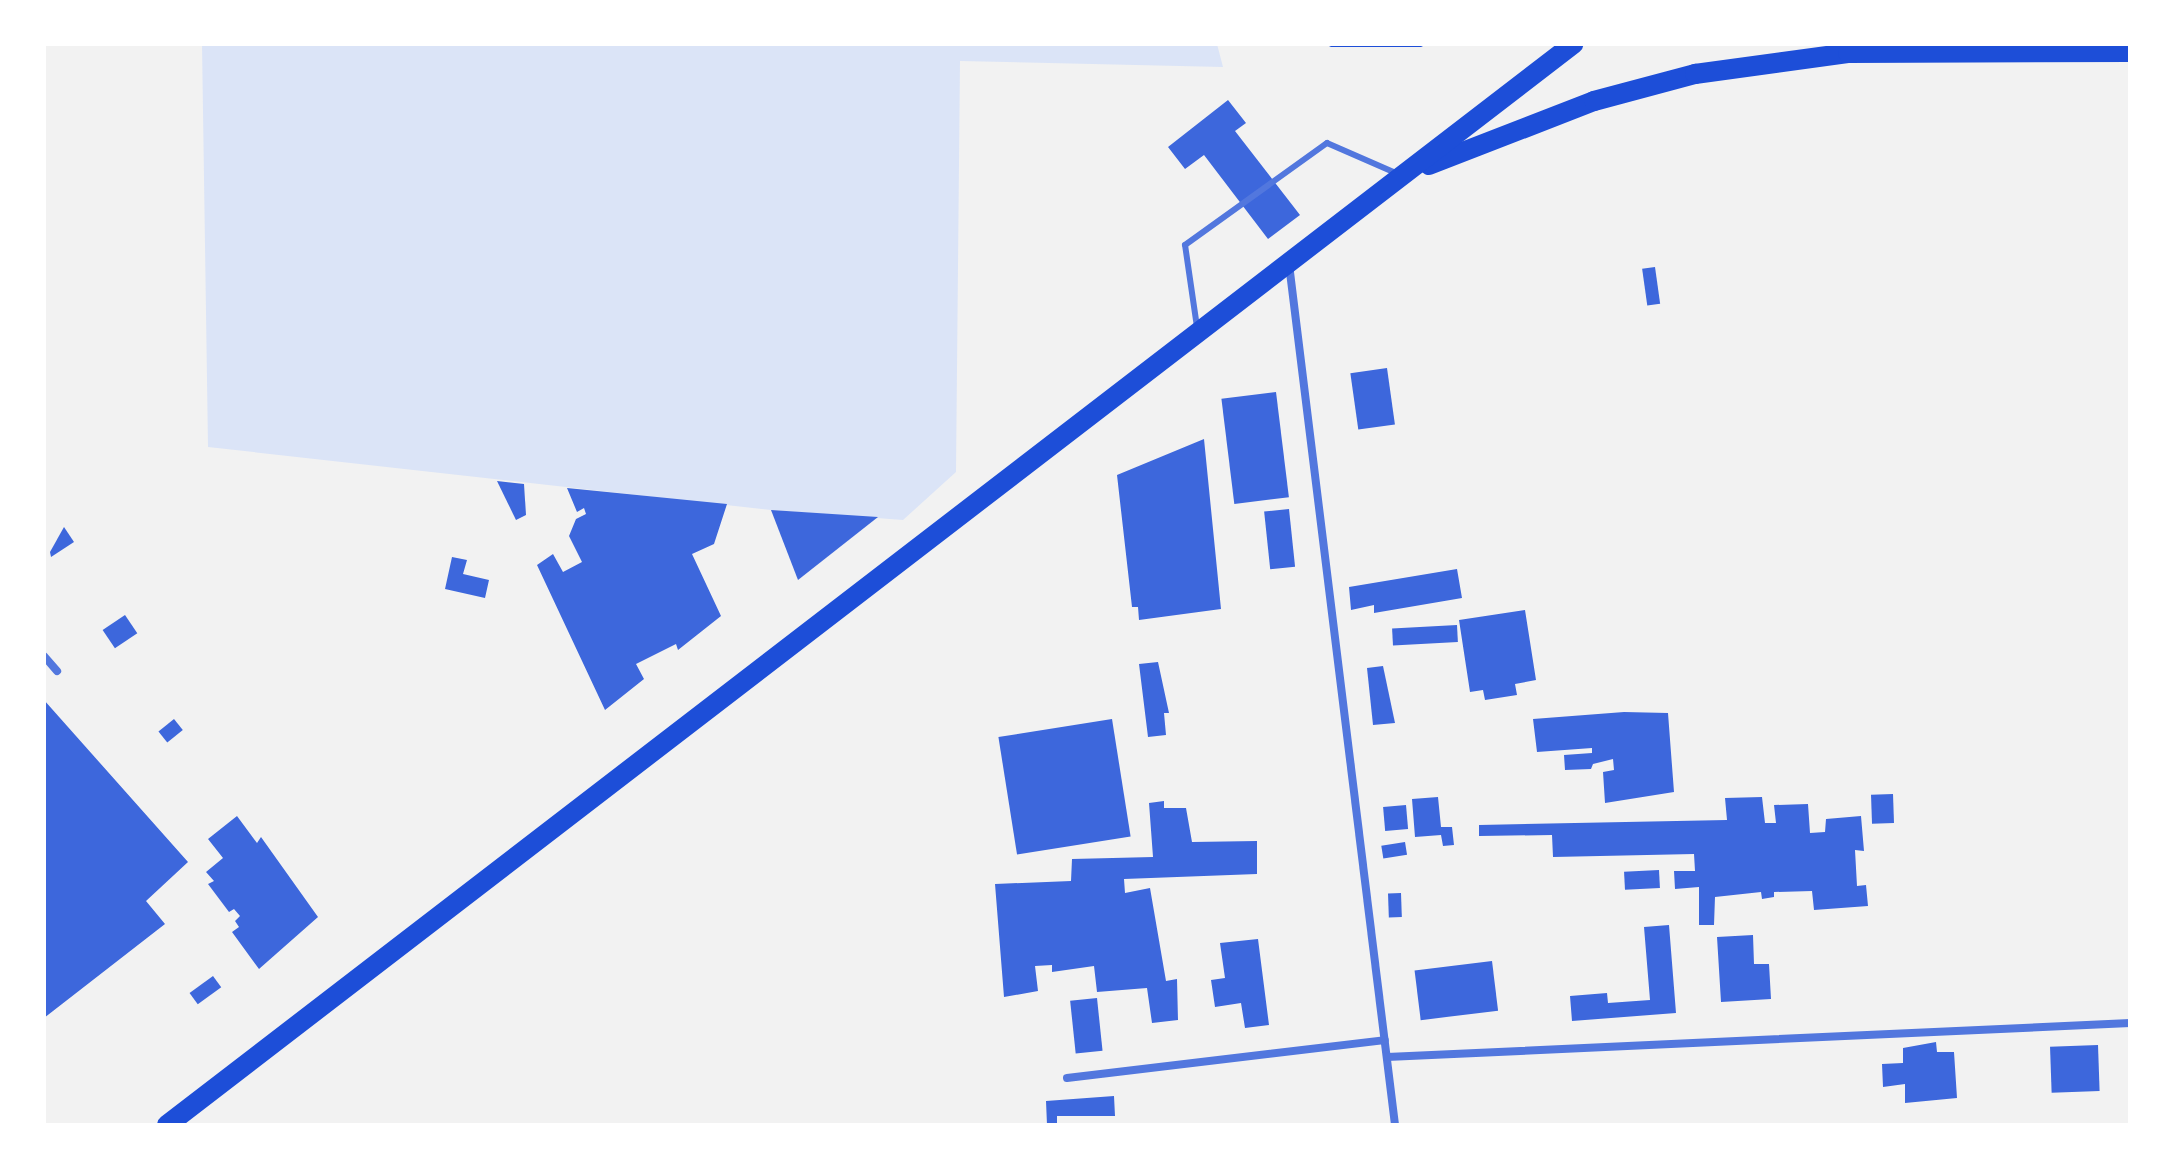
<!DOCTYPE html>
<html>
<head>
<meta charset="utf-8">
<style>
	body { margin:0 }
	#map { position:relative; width:2174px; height:1169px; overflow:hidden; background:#f2f2f2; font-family:"Archivo Narrow",sans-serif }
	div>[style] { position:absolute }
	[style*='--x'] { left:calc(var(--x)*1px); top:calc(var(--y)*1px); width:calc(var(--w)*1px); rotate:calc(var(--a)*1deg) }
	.green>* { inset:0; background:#dbe4f7 }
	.building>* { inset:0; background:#3d67dc; transform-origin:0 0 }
	.path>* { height:5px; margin:-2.5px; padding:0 2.5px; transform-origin:2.5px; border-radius:2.5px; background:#1d4ed8 }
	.service>* { height:6px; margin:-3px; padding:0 3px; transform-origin:3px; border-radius:3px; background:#5277de }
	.minor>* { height:8px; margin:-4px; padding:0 4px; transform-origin:4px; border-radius:4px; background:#5277de }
	.primary>* { height:20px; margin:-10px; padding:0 10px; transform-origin:10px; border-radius:10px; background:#1d4ed8 }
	span { translate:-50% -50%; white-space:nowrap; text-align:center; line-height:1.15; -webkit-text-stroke:6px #fff; paint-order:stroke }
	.frame { position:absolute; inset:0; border:46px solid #fff; pointer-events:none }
</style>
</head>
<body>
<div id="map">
	<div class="green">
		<i style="clip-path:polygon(202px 44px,1217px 44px,1223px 67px,960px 61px,956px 472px,903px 520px,771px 510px,208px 447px)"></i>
	</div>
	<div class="building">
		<i style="clip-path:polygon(1228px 100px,1246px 123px,1235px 131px,1300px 215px,1268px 239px,1204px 155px,1185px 169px,1168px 147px)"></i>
		<i style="left:1655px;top:267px;width:37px;height:13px;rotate:82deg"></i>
		<i style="left:1387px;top:368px;width:57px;height:37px;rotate:82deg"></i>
		<i style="left:1276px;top:392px;width:106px;height:55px;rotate:83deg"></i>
		<i style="clip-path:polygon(1204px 439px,1221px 609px,1139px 620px,1138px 607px,1132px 607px,1117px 475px)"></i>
		<i style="clip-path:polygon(497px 481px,524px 484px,526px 515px,516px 520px)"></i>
		<i style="clip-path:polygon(567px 488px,727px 504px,714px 544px,692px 554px,721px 616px,678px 650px,676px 644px,636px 664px,644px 679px,605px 710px,537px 565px,553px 554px,563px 572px,582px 562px,569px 536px,576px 519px,586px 514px,584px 508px,577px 512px)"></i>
		<i style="left:1289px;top:509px;width:58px;height:25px;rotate:84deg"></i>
		<i style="clip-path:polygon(771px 510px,878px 517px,798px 580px)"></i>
		<i style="clip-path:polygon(64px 527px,74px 542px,51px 557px,50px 552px)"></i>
		<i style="clip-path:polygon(452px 557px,467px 560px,463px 574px,489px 580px,485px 598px,445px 589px)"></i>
		<i style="clip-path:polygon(1457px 569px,1462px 598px,1374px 613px,1374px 605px,1351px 610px,1349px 587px)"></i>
		<i style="clip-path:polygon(1525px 610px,1536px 680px,1515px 684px,1517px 695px,1485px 700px,1483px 690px,1470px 692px,1459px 620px)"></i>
		<i style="left:125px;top:615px;width:22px;height:27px;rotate:56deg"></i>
		<i style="left:1457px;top:625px;width:17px;height:65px;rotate:87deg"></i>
		<i style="clip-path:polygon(1158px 662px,1169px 713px,1164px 713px,1166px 735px,1148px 737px,1139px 664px)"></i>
		<i style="clip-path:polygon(1383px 666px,1395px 723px,1373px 725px,1367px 668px)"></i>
		<i style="clip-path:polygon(44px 700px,188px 862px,146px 901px,165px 924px,44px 1018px)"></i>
		<i style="clip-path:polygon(1624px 712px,1668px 713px,1674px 792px,1605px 803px,1603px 772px,1614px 770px,1613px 759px,1593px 764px,1591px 769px,1565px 770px,1564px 755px,1592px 753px,1592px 748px,1537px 752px,1533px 719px)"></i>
		<i style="left:174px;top:719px;width:14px;height:20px;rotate:51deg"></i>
		<i style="left:1112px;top:719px;width:119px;height:115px;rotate:81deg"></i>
		<i style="left:1893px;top:794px;width:29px;height:22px;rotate:88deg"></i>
		<i style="clip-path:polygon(1438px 797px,1441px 827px,1452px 827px,1454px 845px,1443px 846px,1441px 835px,1415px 837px,1412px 799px)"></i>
		<i style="clip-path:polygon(1762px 797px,1765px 823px,1776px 823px,1774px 805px,1808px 804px,1810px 833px,1825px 832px,1826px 819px,1861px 816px,1864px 851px,1855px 850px,1857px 886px,1866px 885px,1868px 906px,1814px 910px,1812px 891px,1774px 892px,1774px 897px,1762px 899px,1761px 892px,1715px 897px,1714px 925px,1699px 925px,1699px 887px,1675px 889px,1674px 871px,1695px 871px,1694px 854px,1553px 857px,1552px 835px,1479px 836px,1479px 825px,1727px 820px,1725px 798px)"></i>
		<i style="clip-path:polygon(1164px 801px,1164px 808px,1186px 808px,1192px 842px,1257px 841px,1257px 874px,1124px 879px,1125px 893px,1150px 888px,1166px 981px,1177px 979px,1178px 1020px,1152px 1023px,1147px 988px,1097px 992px,1094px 966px,1052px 972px,1052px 965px,1035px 966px,1038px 991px,1004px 997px,995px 884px,1071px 881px,1072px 859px,1153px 857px,1149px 803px)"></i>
		<i style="left:1406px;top:805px;width:24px;height:23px;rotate:85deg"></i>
		<i style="clip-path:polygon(237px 816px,257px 843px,261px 837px,318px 917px,259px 969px,232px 932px,239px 927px,235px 921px,240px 916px,234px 909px,229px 912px,208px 884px,214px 881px,206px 872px,223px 858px,208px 839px)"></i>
		<i style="left:1405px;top:842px;width:13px;height:24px;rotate:81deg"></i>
		<i style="left:1659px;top:870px;width:18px;height:35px;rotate:87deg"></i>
		<i style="left:1401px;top:893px;width:24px;height:13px;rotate:88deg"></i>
		<i style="clip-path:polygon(1669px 925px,1676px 1013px,1572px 1021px,1570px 996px,1607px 993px,1608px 1003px,1650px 1000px,1644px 927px)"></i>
		<i style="clip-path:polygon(1753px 935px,1754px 964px,1769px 964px,1771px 999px,1721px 1002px,1717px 937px)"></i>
		<i style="clip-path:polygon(1258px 939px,1269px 1025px,1245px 1028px,1241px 1003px,1215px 1007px,1211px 980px,1225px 978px,1220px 943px)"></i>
		<i style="left:1492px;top:961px;width:50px;height:78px;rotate:83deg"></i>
		<i style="left:213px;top:976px;width:14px;height:29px;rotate:54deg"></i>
		<i style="left:1097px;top:998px;width:53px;height:27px;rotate:84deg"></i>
		<i style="clip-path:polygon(1936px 1042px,1937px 1052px,1954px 1052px,1957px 1098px,1905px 1103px,1905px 1084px,1883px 1087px,1882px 1064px,1903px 1063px,1903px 1048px)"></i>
		<i style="left:2098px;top:1045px;width:46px;height:48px;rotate:88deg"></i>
		<i style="clip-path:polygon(1114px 1096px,1115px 1116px,1057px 1116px,1057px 1125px,1047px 1125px,1046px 1101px)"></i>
	</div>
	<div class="path">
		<i style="--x:1331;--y:44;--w:89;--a:0"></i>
	</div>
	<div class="service">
		<i style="--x:1197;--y:327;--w:83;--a:-98.3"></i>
		<i style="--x:1185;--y:245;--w:175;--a:-35.7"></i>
		<i style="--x:1327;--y:143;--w:75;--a:23.5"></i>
	</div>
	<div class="minor">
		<i style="--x:1289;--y:264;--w:868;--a:82.98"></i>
		<i style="--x:44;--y:656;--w:20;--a:49"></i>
		<i style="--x:1387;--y:1057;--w:744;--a:-2.62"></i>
		<i style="--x:1067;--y:1078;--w:320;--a:-6.8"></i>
	</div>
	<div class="primary">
		<i style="--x:1429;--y:165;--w:177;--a:-21.2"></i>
		<i style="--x:1594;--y:101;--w:105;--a:-15"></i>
		<i style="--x:1695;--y:74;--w:154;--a:-7.8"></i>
		<i style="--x:1848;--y:53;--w:282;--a:-0.2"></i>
		<i style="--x:167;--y:1125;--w:1774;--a:-37.55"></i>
	</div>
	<div class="frame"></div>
</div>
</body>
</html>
